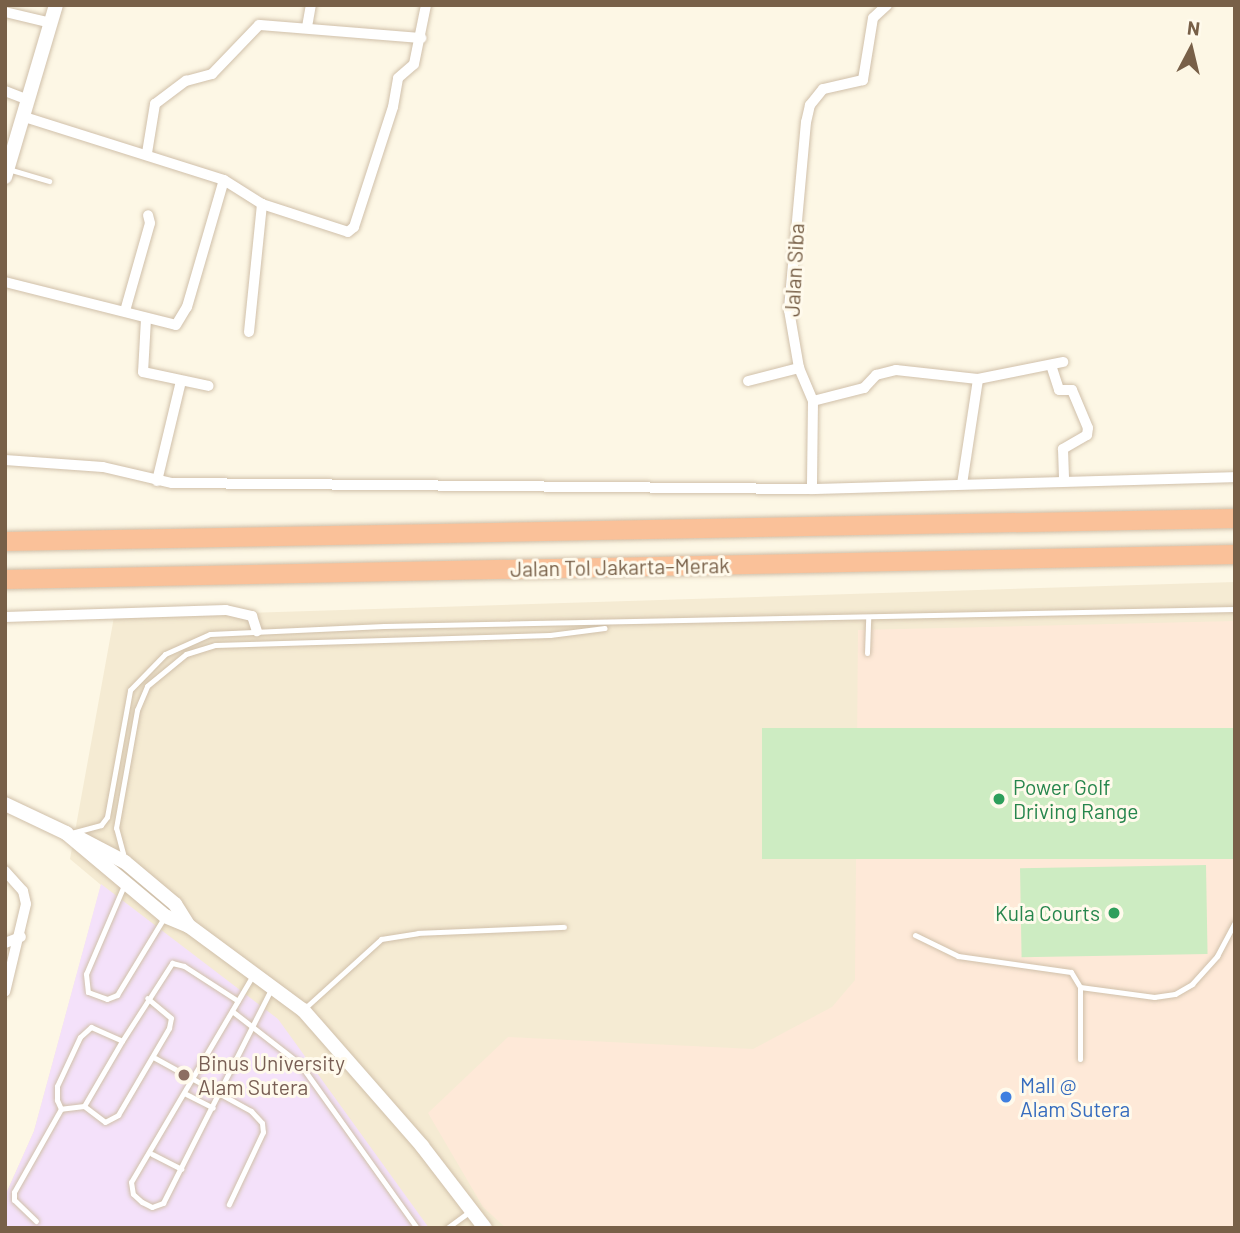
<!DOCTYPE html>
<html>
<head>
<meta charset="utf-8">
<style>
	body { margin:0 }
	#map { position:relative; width:1240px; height:1233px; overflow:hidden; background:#fdf7e5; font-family:Barlow,sans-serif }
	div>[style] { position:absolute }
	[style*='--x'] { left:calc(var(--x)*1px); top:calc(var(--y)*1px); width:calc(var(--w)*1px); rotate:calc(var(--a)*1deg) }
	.residential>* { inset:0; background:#f5ebd3 }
	.commercial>* { inset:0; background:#fee9d8 }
	.education>* { inset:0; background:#f4e1fa }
	.green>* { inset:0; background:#cdecc2; transform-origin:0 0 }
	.roads { filter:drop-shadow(0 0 2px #d0c0aa) drop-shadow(0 0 2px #d0c0aa) }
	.lane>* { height:5px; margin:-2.5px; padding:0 2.5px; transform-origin:2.5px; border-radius:2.5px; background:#fff }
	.street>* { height:10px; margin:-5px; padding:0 5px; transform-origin:5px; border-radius:5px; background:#fff }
	.secondary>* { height:14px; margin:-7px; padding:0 7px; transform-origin:7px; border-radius:7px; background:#fff }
	.highway>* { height:19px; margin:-9.5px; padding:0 9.5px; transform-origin:9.5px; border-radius:9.5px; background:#fac199 }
	.dots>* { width:19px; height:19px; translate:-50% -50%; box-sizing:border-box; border:4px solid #fffaec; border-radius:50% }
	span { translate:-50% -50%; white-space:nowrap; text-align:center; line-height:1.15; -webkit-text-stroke:6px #fffaec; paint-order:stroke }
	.street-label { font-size:21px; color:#786048 }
	.leisure-label { font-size:21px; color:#27864d }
	.left { translate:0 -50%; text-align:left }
	.right { translate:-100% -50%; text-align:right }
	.education-label { font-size:21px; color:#785e54 }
	.shop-label { font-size:21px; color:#366cbe }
	.frame { position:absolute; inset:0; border:7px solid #786048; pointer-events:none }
	.north { position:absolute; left:1156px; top:14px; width:70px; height:70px; -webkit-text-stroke:5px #fffaec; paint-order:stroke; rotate:7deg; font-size:19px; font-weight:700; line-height:28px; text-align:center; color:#786048 }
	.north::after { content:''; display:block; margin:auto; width:24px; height:32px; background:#786048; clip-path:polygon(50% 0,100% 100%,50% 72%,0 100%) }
</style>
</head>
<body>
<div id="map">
	<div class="residential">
		<i style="clip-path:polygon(1235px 582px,1235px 1228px,5px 1228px,5px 1196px,34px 1131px,101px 885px,70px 859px,114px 617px)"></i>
	</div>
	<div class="commercial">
		<i style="clip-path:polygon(1235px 621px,1235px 1228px,506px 1228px,483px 1207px,428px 1113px,508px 1037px,753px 1049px,832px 1007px,855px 980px,858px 630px)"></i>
	</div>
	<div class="education">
		<i style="clip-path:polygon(101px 884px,278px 1019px,429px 1228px,5px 1228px,5px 1196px,34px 1131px)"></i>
	</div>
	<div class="green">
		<i style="left:1235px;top:728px;width:131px;height:473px;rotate:90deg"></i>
		<i style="left:1206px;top:865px;width:89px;height:186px;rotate:89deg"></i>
	</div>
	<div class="roads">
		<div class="lane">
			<i style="--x:8;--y:169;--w:43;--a:16.3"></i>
			<i style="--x:867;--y:653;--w:34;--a:-88"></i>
			<i style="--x:75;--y:832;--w:27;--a:-15"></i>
			<i style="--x:101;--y:825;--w:10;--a:-53"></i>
			<i style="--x:107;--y:817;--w:129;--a:-79.7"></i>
			<i style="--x:130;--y:690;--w:50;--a:-45.8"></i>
			<i style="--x:165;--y:654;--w:49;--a:-24"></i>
			<i style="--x:210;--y:634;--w:174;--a:-2.6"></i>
			<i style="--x:384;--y:626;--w:851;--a:-1.14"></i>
			<i style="--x:124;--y:857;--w:30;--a:-105"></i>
			<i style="--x:116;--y:828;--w:120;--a:-79.9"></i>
			<i style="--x:137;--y:710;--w:26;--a:-67"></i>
			<i style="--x:147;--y:686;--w:50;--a:-39.4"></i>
			<i style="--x:186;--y:654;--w:30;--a:-17"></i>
			<i style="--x:215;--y:645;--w:335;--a:-1.7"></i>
			<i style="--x:550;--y:635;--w:55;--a:-7.3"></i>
			<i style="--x:125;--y:883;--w:99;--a:113.2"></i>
			<i style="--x:86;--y:974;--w:18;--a:84"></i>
			<i style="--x:88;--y:992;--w:20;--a:20"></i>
			<i style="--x:107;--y:999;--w:11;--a:-22"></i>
			<i style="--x:117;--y:995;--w:92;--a:-58.7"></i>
			<i style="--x:915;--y:935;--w:48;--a:26"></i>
			<i style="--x:958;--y:956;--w:114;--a:8.1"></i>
			<i style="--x:1071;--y:972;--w:17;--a:59"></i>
			<i style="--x:1080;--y:987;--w:75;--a:7.7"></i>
			<i style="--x:1154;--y:997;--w:21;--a:-8"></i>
			<i style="--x:1175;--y:994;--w:20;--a:-30"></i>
			<i style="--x:1192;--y:984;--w:38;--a:-48"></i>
			<i style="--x:1217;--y:956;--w:38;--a:-62"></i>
			<i style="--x:253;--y:975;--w:240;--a:120.5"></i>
			<i style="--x:131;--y:1182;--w:12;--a:81"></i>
			<i style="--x:133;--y:1194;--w:12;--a:42"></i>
			<i style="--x:142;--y:1202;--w:11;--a:27"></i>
			<i style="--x:152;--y:1207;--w:12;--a:-20"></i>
			<i style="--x:163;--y:1203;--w:240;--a:-63.2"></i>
			<i style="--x:1080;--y:987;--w:72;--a:90"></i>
			<i style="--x:305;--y:1008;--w:103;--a:-42.2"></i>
			<i style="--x:381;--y:939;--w:37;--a:-9"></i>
			<i style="--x:418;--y:933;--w:146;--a:-2.4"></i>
			<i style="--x:232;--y:1011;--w:86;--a:37.9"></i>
			<i style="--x:300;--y:1064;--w:201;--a:54.5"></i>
			<i style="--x:122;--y:1041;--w:75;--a:120.3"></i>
			<i style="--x:84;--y:1106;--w:26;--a:37"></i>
			<i style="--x:105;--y:1122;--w:15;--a:-28"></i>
			<i style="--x:118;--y:1115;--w:101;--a:-59.6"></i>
			<i style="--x:169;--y:1028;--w:10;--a:-79"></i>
			<i style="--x:171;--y:1018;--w:31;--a:-140"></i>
			<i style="--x:155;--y:1058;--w:110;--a:28.9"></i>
			<i style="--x:251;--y:1111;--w:16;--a:47"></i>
			<i style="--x:262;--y:1123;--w:9;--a:84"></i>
			<i style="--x:263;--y:1132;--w:80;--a:115.3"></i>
			<i style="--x:186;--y:1094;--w:30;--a:27"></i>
			<i style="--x:84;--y:1106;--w:23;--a:173"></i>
			<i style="--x:61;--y:1109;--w:10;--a:-114"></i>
			<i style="--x:57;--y:1100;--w:14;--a:-90"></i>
			<i style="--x:57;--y:1086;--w:54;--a:-64.9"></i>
			<i style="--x:80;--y:1037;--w:15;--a:-42"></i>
			<i style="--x:91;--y:1027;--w:34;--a:24"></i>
			<i style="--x:122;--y:1041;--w:93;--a:-57.3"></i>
			<i style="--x:172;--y:963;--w:12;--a:14"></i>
			<i style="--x:184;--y:966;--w:64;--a:32.9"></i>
			<i style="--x:152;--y:1154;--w:33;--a:27"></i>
			<i style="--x:36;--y:1221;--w:30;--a:-136"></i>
			<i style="--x:14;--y:1200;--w:8;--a:-90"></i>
			<i style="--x:14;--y:1192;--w:95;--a:-60.5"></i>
			<i style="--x:447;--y:1228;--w:27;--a:-36"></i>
		</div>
		<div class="street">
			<i style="--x:887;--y:5;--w:19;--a:137"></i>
			<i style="--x:873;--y:18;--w:63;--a:99.2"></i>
			<i style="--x:863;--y:80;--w:41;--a:167.3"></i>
			<i style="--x:823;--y:89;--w:21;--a:129"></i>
			<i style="--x:810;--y:105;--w:17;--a:103"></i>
			<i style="--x:806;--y:122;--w:189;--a:95.2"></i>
			<i style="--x:789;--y:310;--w:59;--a:80.2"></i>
			<i style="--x:799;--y:368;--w:36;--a:67"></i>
			<i style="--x:813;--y:401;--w:88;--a:90.7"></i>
			<i style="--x:812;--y:489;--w:423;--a:-1.6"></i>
			<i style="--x:5;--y:12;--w:47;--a:13.4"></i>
			<i style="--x:307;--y:27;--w:22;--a:-80"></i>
			<i style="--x:5;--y:91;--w:26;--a:21"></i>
			<i style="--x:147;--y:153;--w:50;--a:-80.7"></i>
			<i style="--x:155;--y:104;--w:39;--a:-37"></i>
			<i style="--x:186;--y:81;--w:27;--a:-15"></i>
			<i style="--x:212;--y:74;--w:68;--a:-46.2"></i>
			<i style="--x:259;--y:25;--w:163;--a:4.6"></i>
			<i style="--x:224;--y:180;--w:45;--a:32.3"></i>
			<i style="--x:262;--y:204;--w:90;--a:18"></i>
			<i style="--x:348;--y:232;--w:8;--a:-40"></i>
			<i style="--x:354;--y:227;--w:126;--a:-72"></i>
			<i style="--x:393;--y:107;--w:29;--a:-80"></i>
			<i style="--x:398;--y:78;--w:21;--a:-41"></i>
			<i style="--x:414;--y:64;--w:60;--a:-78.5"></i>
			<i style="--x:5;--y:282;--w:176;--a:14.1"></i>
			<i style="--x:176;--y:325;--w:21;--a:-59"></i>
			<i style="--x:187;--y:307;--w:132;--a:-73.8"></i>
			<i style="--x:224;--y:180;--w:210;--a:-162.5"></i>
			<i style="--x:125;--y:311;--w:91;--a:-74.1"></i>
			<i style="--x:150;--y:223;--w:8;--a:-104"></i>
			<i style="--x:146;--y:319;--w:53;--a:93.2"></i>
			<i style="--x:143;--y:372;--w:67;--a:12"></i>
			<i style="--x:249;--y:332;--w:129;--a:-84.2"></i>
			<i style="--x:1051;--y:365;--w:26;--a:72"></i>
			<i style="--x:1059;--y:390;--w:13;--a:0"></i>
			<i style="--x:1072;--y:390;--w:41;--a:67.2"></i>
			<i style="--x:1088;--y:428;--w:7;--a:98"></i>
			<i style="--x:1087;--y:435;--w:28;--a:150"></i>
			<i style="--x:1063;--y:449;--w:32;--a:88"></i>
			<i style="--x:748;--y:381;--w:53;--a:-14.3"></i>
			<i style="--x:813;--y:401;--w:53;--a:-14.3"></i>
			<i style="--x:864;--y:388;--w:18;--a:-47"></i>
			<i style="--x:876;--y:375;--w:21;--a:-14"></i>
			<i style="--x:896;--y:370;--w:82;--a:6.3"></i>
			<i style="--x:978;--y:379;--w:87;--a:-11.3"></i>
			<i style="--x:5;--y:460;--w:98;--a:4.1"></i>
			<i style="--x:103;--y:467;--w:71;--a:13.1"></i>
			<i style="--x:172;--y:483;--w:640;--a:0.54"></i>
			<i style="--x:157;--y:481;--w:103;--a:-76.5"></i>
			<i style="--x:962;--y:484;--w:106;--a:-81.3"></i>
			<i style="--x:5;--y:617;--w:221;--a:-1.8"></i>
			<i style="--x:226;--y:610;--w:27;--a:13"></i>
			<i style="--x:252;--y:616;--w:16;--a:72"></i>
			<i style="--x:5;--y:871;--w:27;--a:48"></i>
			<i style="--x:23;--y:891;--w:13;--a:77"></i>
			<i style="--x:26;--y:904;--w:90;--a:103.4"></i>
			<i style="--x:5;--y:943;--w:17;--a:-21"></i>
		</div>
		<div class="secondary">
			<i style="--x:5;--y:177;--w:179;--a:-73.5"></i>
			<i style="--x:5;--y:804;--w:68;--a:25.4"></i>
			<i style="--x:66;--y:833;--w:129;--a:40"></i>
			<i style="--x:165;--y:916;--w:26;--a:23"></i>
			<i style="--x:189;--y:926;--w:142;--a:36.4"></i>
			<i style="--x:303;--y:1010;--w:181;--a:48.8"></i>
			<i style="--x:422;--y:1146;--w:103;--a:52.5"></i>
			<i style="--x:77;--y:837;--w:54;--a:27.5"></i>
			<i style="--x:125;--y:862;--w:65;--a:40"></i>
			<i style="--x:175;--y:904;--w:26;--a:58"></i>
		</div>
		<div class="highway">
			<i style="--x:5;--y:541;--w:1230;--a:-1.07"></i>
			<i style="--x:5;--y:579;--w:1230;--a:-1.16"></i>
		</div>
	</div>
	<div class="dots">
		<i style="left:999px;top:799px;background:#2e9e5b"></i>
		<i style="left:1114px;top:913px;background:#2e9e5b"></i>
		<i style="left:184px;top:1075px;background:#8d6e63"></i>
		<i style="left:1006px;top:1097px;background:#3f7fe0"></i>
	</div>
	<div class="street-label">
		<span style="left:794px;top:270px;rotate:-87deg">Jalan Siba</span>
		<span style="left:620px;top:567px;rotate:-1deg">Jalan Tol Jakarta–Merak</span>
	</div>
	<div class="leisure-label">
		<span class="left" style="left:1013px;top:799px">Power Golf<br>Driving Range</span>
		<span class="right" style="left:1100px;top:913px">Kula Courts</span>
	</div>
	<div class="education-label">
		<span class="left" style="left:198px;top:1075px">Binus University<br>Alam Sutera</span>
	</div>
	<div class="shop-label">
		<span class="left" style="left:1020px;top:1097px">Mall @<br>Alam Sutera</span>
	</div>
	<div class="frame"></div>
	<div class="north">N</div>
</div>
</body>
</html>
